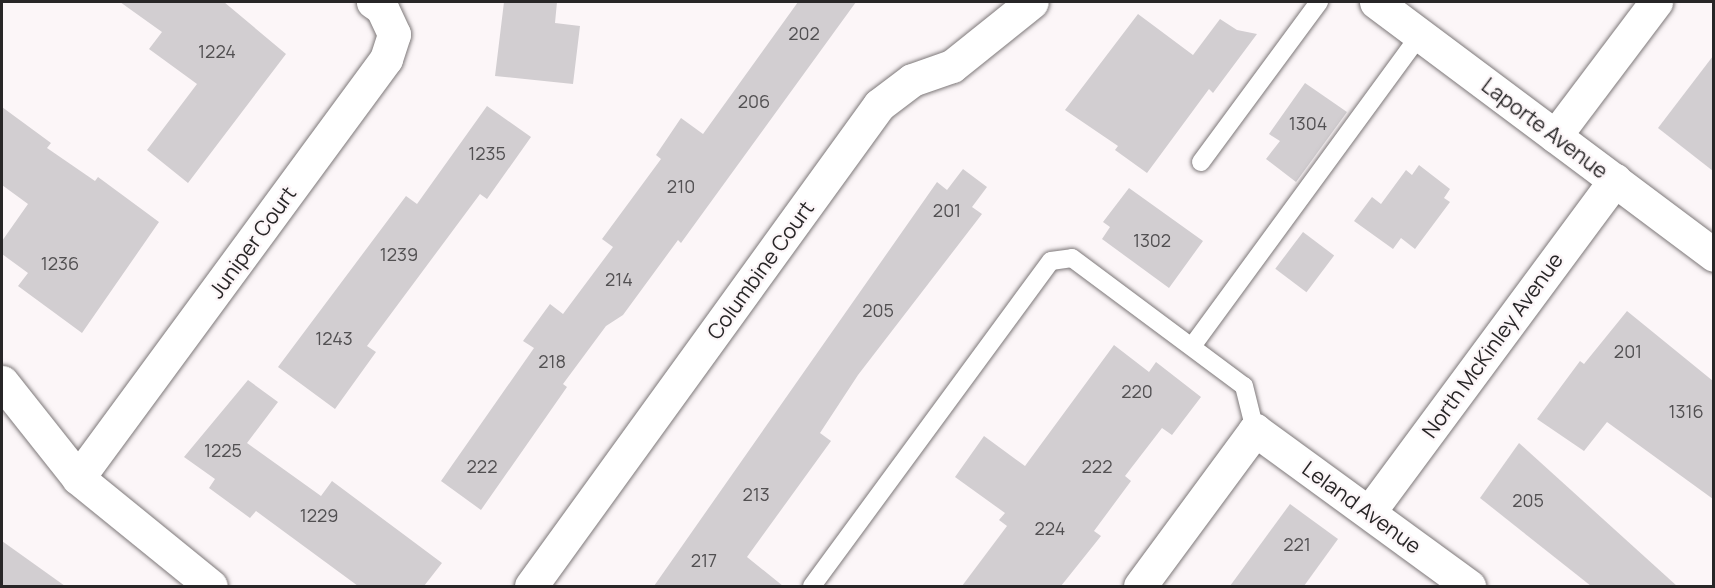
<!DOCTYPE html>
<html>
<head>
<meta charset="utf-8">
<style>
	body { margin:0 }
	#map { position:relative; width:1715px; height:588px; overflow:hidden; background:#fcf6f8; font-family:Manrope,sans-serif }
	div>[style] { position:absolute }
	[style*='--x'] { left:calc(var(--x)*1px); top:calc(var(--y)*1px); width:calc(var(--w)*1px); rotate:calc(var(--a)*1deg) }
	.building>* { inset:0; background:#d2ced1; transform-origin:0 0 }
	.roads { filter:drop-shadow(0 0 2px #7d7879) drop-shadow(0 0 2px #7d7879) }
	.lane>* { height:18px; margin:-9px; padding:0 9px; transform-origin:9px; border-radius:9px; background:#fff }
	.street>* { height:33px; margin:-16.5px; padding:0 16.5px; transform-origin:16.5px; border-radius:16.5px; background:#fff }
	.secondary>* { height:33px; margin:-16.5px; padding:0 16.5px; transform-origin:16.5px; border-radius:16.5px; background:#fff }
	span { translate:-50% -50%; white-space:nowrap; text-align:center; line-height:1.15; -webkit-text-stroke:4.5px #fcf6f8; paint-order:stroke }
	.number-label { font-size:18px; color:#525052 }
	.number-label span { -webkit-text-stroke-width:0 }
	.street-label { font-size:21px; color:#282627 }
	.frame { position:absolute; inset:0; border:3px solid #282627; pointer-events:none }
</style>
</head>
<body>
<div id="map">
	<div class="building">
		<i style="clip-path:polygon(120px 2px,224px 2px,286px 54px,188px 183px,147px 150px,197px 84px,149px 49px,162px 32px)"></i>
		<i style="clip-path:polygon(504px 2px,557px 2px,555px 23px,580px 26px,573px 84px,495px 76px)"></i>
		<i style="clip-path:polygon(798px 2px,856px 2px,681px 243px,678px 240px,623px 315px,606px 326px,563px 384px,567px 387px,481px 510px,441px 481px,534px 348px,523px 341px,550px 304px,563px 314px,613px 247px,602px 239px,661px 159px,656px 155px,681px 118px,703px 134px)"></i>
		<i style="clip-path:polygon(1138px 14px,1193px 55px,1220px 19px,1237px 30px,1257px 34px,1213px 93px,1209px 89px,1147px 173px,1115px 150px,1118px 146px,1065px 110px)"></i>
		<i style="clip-path:polygon(1713px 56px,1713px 171px,1658px 128px)"></i>
		<i style="clip-path:polygon(1305px 83px,1347px 112px,1296px 182px,1266px 159px,1280px 141px,1269px 134px)"></i>
		<i style="clip-path:polygon(487px 106px,531px 137px,487px 199px,480px 194px,367px 346px,376px 352px,335px 409px,278px 367px,406px 196px,417px 204px)"></i>
		<i style="clip-path:polygon(2px 107px,51px 143px,47px 148px,95px 181px,98px 177px,159px 222px,82px 333px,18px 286px,28px 273px,2px 254px,2px 241px,28px 204px,2px 185px)"></i>
		<i style="clip-path:polygon(1419px 165px,1450px 189px,1444px 198px,1450px 202px,1415px 249px,1401px 238px,1393px 249px,1354px 221px,1372px 197px,1381px 204px,1406px 170px,1412px 175px)"></i>
		<i style="clip-path:polygon(963px 169px,987px 187px,972px 207px,982px 214px,858px 375px,820px 433px,831px 441px,747px 557px,783px 586px,654px 586px,937px 182px,947px 190px)"></i>
		<i style="clip-path:polygon(1129px 188px,1203px 241px,1169px 288px,1102px 239px,1110px 227px,1103px 222px)"></i>
		<i style="left:1303px;top:232px;width:39px;height:46px;rotate:37deg"></i>
		<i style="clip-path:polygon(1627px 311px,1713px 381px,1713px 499px,1607px 422px,1584px 451px,1537px 419px,1580px 361px,1584px 364px)"></i>
		<i style="clip-path:polygon(1114px 345px,1149px 372px,1156px 362px,1201px 397px,1172px 435px,1162px 428px,1125px 476px,1131px 481px,1094px 531px,1101px 536px,1061px 586px,962px 586px,1007px 526px,999px 520px,1005px 513px,955px 477px,984px 436px,1025px 466px)"></i>
		<i style="clip-path:polygon(248px 380px,278px 402px,247px 443px,321px 496px,332px 481px,442px 563px,424px 586px,358px 586px,256px 511px,250px 518px,209px 488px,215px 479px,184px 457px)"></i>
		<i style="clip-path:polygon(1519px 443px,1677px 586px,1591px 586px,1480px 498px)"></i>
		<i style="clip-path:polygon(1290px 504px,1338px 539px,1304px 586px,1230px 586px)"></i>
		<i style="clip-path:polygon(2px 541px,65px 586px,2px 586px)"></i>
	</div>
	<div class="roads">
		<div class="lane">
			<i style="--x:1201;--y:162;--w:199;--a:-53.6"></i>
			<i style="--x:1193;--y:345;--w:386;--a:-53.8"></i>
			<i style="--x:812;--y:586;--w:403;--a:-53.7"></i>
			<i style="--x:1051;--y:261;--w:21;--a:-8"></i>
			<i style="--x:1072;--y:258;--w:214;--a:36.7"></i>
			<i style="--x:1244;--y:386;--w:45;--a:76"></i>
		</div>
		<div class="street">
			<i style="--x:1555;--y:136;--w:168;--a:-53"></i>
			<i style="--x:2;--y:382;--w:122;--a:51.6"></i>
			<i style="--x:78;--y:478;--w:171;--a:39.1"></i>
			<i style="--x:78;--y:478;--w:520;--a:-53.68"></i>
			<i style="--x:386;--y:59;--w:26;--a:-72"></i>
			<i style="--x:394;--y:34;--w:29;--a:-115"></i>
			<i style="--x:382;--y:8;--w:11;--a:-146"></i>
			<i style="--x:1370;--y:511;--w:412;--a:-53.5"></i>
			<i style="--x:531;--y:586;--w:594;--a:-54.11"></i>
			<i style="--x:879;--y:105;--w:41;--a:-37.1"></i>
			<i style="--x:912;--y:80;--w:42;--a:-19.3"></i>
			<i style="--x:952;--y:66;--w:102;--a:-38.7"></i>
			<i style="--x:1140;--y:586;--w:194;--a:-53.6"></i>
			<i style="--x:1255;--y:430;--w:265;--a:36.1"></i>
		</div>
		<div class="secondary">
			<i style="--x:1376;--y:2;--w:422;--a:36.8"></i>
		</div>
	</div>
	<div class="number-label">
		<span style="left:804px;top:33px">202</span>
		<span style="left:217px;top:51px">1224</span>
		<span style="left:754px;top:101px">206</span>
		<span style="left:1308px;top:123px">1304</span>
		<span style="left:487px;top:153px">1235</span>
		<span style="left:681px;top:186px">210</span>
		<span style="left:947px;top:210px">201</span>
		<span style="left:1152px;top:240px">1302</span>
		<span style="left:399px;top:254px">1239</span>
		<span style="left:60px;top:263px">1236</span>
		<span style="left:619px;top:279px">214</span>
		<span style="left:878px;top:310px">205</span>
		<span style="left:334px;top:338px">1243</span>
		<span style="left:1628px;top:351px">201</span>
		<span style="left:552px;top:361px">218</span>
		<span style="left:1137px;top:391px">220</span>
		<span style="left:1686px;top:411px">1316</span>
		<span style="left:223px;top:450px">1225</span>
		<span style="left:482px;top:466px">222</span>
		<span style="left:1097px;top:466px">222</span>
		<span style="left:756px;top:494px">213</span>
		<span style="left:1528px;top:500px">205</span>
		<span style="left:319px;top:515px">1229</span>
		<span style="left:1050px;top:528px">224</span>
		<span style="left:1297px;top:544px">221</span>
		<span style="left:704px;top:560px">217</span>
	</div>
	<div class="street-label">
		<span style="left:1545px;top:128px;rotate:37deg">Laporte Avenue</span>
		<span style="left:252px;top:242px;rotate:-54deg">Juniper Court</span>
		<span style="left:760px;top:270px;rotate:-54deg">Columbine Court</span>
		<span style="left:1492px;top:345px;rotate:-54deg">North McKinley Avenue</span>
		<span style="left:1362px;top:507px;rotate:36deg">Leland Avenue</span>
	</div>
	<div class="frame"></div>
</div>
</body>
</html>
